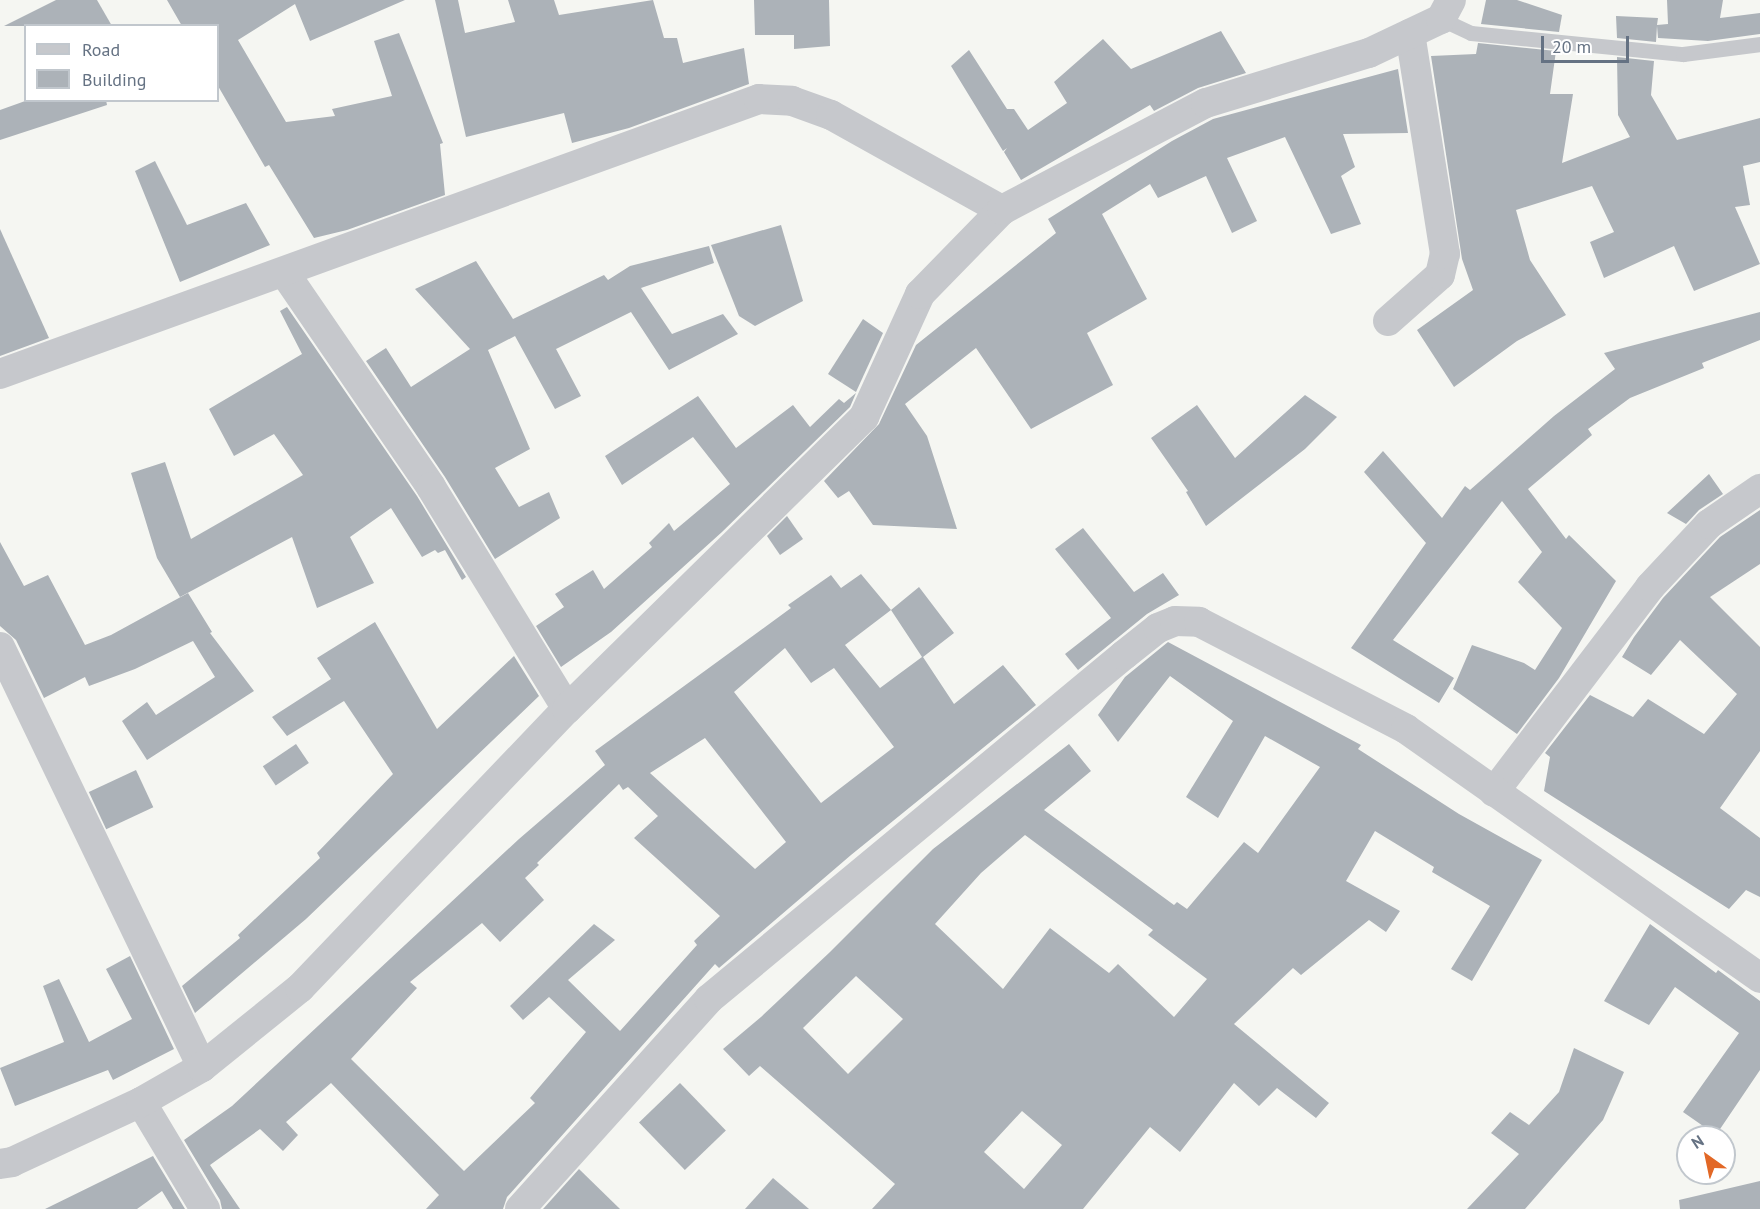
<!DOCTYPE html>
<html>
<head>
<meta charset="utf-8">
<style>
	body { margin:0 }
	#map { position:relative; width:1760px; height:1209px; overflow:hidden; background:#f5f6f2; font-family:"PT Sans",sans-serif }
	div>[style] { position:absolute }
	[style*='--x'] { left:calc(var(--x)*1px); top:calc(var(--y)*1px); width:calc(var(--w)*1px); rotate:calc(var(--a)*1deg) }
	.building>* { inset:0; background:#acb2b8; transform-origin:0 0 }
	.lane>* { height:15px; margin:-7.5px; padding:0 7.5px; transform-origin:7.5px; border-radius:7.5px; background:#c6c8cc }
	.street>* { height:30px; margin:-15px; padding:0 15px; transform-origin:15px; border-radius:15px; background:#c6c8cc }
	span { translate:-50% -50%; white-space:nowrap; text-align:center; line-height:1.15; -webkit-text-stroke:6px #fff; paint-order:stroke }
	.legend { position:absolute; left:24px; top:24px; width:195px; height:78px; box-sizing:border-box; background:#fff; border:2px solid #c1c7cd; margin:0; padding:8px 10px; list-style:none; font-size:18px; color:#657283 }
	.legend li { display:flex; align-items:center; gap:12px; height:30px }
	.legend b { width:30px; border:2px solid #c1c7cd }
	.north { position:absolute; left:1676px; top:1125px; width:60px; height:60px; box-sizing:border-box; background:#fff; border:2px solid #c1c7cd; border-radius:50%; rotate:327deg; font-size:16px; font-weight:700; line-height:24px; text-align:center; color:#657283 }
	.north::after { content:''; display:block; margin:auto; width:21px; height:27px; background:#e26826; clip-path:polygon(50% 0,100% 100%,50% 72%,0 100%) }
	.scale { position:absolute; left:1541px; top:36px; width:88px; height:27px; box-sizing:border-box; border:3px solid #657283; border-top:0; padding-left:8px; font-size:18px; line-height:21px; white-space:nowrap; color:#657283; -webkit-text-stroke:4px #fff; paint-order:stroke }
</style>
</head>
<body>
<div id="map">
	<div class="building">
		<i style="clip-path:polygon(56px 0,97px 0,112px 26px,4px 26px)"></i>
		<i style="clip-path:polygon(167px 0,405px 0,310px 41px,295px 4px,238px 40px,286px 122px,335px 116px,332px 109px,392px 96px,374px 41px,399px 33px,443px 143px,440px 144px,445px 195px,347px 230px,314px 238px,269px 165px,265px 167px,218px 86px,218px 26px,182px 26px)"></i>
		<i style="clip-path:polygon(435px 0,458px 0,465px 33px,515px 22px,508px 0,554px 0,559px 15px,653px 0,664px 38px,677px 38px,683px 63px,744px 48px,749px 84px,629px 128px,572px 143px,564px 113px,466px 137px)"></i>
		<i style="clip-path:polygon(754px 0,829px 0,830px 46px,794px 49px,794px 35px,755px 35px)"></i>
		<i style="clip-path:polygon(1486px 0,1517px 0,1562px 15px,1559px 32px,1481px 24px)"></i>
		<i style="clip-path:polygon(1667px 0,1723px 0,1720px 18px,1760px 13px,1760px 34px,1708px 41px,1658px 38px,1657px 26px,1656px 42px,1617px 38px,1616px 16px,1658px 18px,1657px 25px,1668px 24px)"></i>
		<i style="clip-path:polygon(1221px 31px,1246px 73px,1198px 88px,1154px 111px,1150px 105px,1021px 180px,1004px 152px,1007px 148px,1003px 151px,951px 66px,969px 50px,1007px 109px,1014px 109px,1028px 130px,1067px 103px,1054px 82px,1103px 39px,1131px 69px)"></i>
		<i style="clip-path:polygon(1478px 43px,1556px 51px,1550px 94px,1573px 94px,1562px 163px,1630px 137px,1618px 115px,1617px 57px,1654px 61px,1651px 95px,1677px 140px,1760px 118px,1760px 162px,1743px 166px,1750px 205px,1735px 207px,1760px 264px,1694px 291px,1674px 246px,1604px 278px,1590px 242px,1614px 232px,1592px 186px,1516px 210px,1530px 260px,1566px 315px,1517px 341px,1454px 387px,1417px 330px,1473px 290px,1462px 259px,1431px 56px,1476px 54px)"></i>
		<i style="clip-path:polygon(1398px 69px,1408px 133px,1343px 134px,1355px 167px,1341px 176px,1361px 224px,1331px 234px,1285px 137px,1227px 158px,1257px 221px,1232px 233px,1206px 176px,1158px 198px,1150px 184px,1102px 214px,1147px 299px,1087px 333px,1113px 385px,1031px 429px,976px 348px,905px 404px,927px 436px,957px 529px,873px 525px,849px 491px,838px 498px,824px 481px,879px 424px,916px 345px,1056px 233px,1048px 219px,1172px 141px,1213px 119px)"></i>
		<i style="clip-path:polygon(28px 100px,106px 100px,107px 105px,0 140px,0 110px)"></i>
		<i style="clip-path:polygon(155px 161px,187px 225px,246px 203px,270px 245px,180px 282px,135px 171px)"></i>
		<i style="clip-path:polygon(781px 225px,803px 301px,755px 326px,739px 316px,711px 245px)"></i>
		<i style="clip-path:polygon(0 229px,49px 338px,0 356px)"></i>
		<i style="clip-path:polygon(709px 246px,714px 263px,641px 288px,672px 334px,723px 314px,738px 334px,669px 370px,631px 312px,556px 349px,581px 396px,555px 409px,515px 336px,488px 350px,530px 449px,495px 468px,519px 507px,549px 492px,560px 518px,495px 559px,445px 477px,366px 361px,386px 348px,411px 387px,470px 349px,415px 289px,476px 261px,513px 319px,604px 275px,608px 280px,630px 266px)"></i>
		<i style="clip-path:polygon(287px 307px,417px 496px,466px 577px,462px 580px,445px 550px,438px 553px,435px 550px,422px 557px,391px 508px,350px 537px,374px 583px,317px 608px,292px 537px,180px 597px,157px 558px,131px 473px,165px 462px,191px 539px,303px 475px,274px 434px,234px 456px,209px 409px,302px 354px,280px 311px)"></i>
		<i style="clip-path:polygon(1760px 312px,1760px 340px,1702px 363px,1704px 368px,1630px 398px,1588px 429px,1592px 435px,1528px 489px,1566px 539px,1569px 535px,1616px 581px,1559px 678px,1517px 734px,1453px 689px,1472px 645px,1524px 663px,1535px 670px,1562px 628px,1518px 582px,1542px 552px,1502px 501px,1393px 640px,1454px 678px,1439px 703px,1351px 648px,1426px 543px,1364px 472px,1383px 451px,1442px 518px,1465px 486px,1470px 490px,1554px 416px,1615px 369px,1604px 353px)"></i>
		<i style="clip-path:polygon(863px 319px,883px 333px,856px 392px,828px 374px)"></i>
		<i style="clip-path:polygon(856px 393px,850px 407px,722px 532px,611px 632px,561px 667px,536px 626px,564px 607px,555px 594px,593px 570px,604px 589px,652px 547px,649px 543px,669px 523px,674px 531px,730px 484px,693px 437px,622px 485px,605px 456px,698px 396px,736px 448px,793px 405px,810px 427px,839px 399px,844px 403px)"></i>
		<i style="clip-path:polygon(1305px 395px,1337px 417px,1305px 449px,1206px 526px,1186px 492px,1188px 491px,1151px 438px,1197px 405px,1235px 458px)"></i>
		<i style="clip-path:polygon(1709px 474px,1723px 494px,1699px 510px,1686px 524px,1667px 513px)"></i>
		<i style="clip-path:polygon(1760px 510px,1760px 564px,1710px 597px,1760px 647px,1760px 751px,1720px 808px,1760px 838px,1760px 897px,1746px 890px,1729px 909px,1544px 791px,1550px 757px,1545px 753px,1590px 695px,1633px 717px,1648px 699px,1704px 734px,1737px 694px,1680px 640px,1651px 675px,1622px 657px,1634px 637px,1663px 598px,1720px 537px)"></i>
		<i style="clip-path:polygon(787px 516px,803px 539px,780px 555px,767px 536px)"></i>
		<i style="clip-path:polygon(1083px 528px,1134px 592px,1163px 573px,1179px 595px,1147px 614px,1078px 670px,1065px 654px,1111px 618px,1055px 549px)"></i>
		<i style="clip-path:polygon(0 542px,24px 586px,48px 575px,85px 645px,111px 635px,188px 593px,212px 632px,210px 633px,254px 691px,147px 760px,122px 721px,147px 702px,156px 715px,215px 677px,193px 641px,135px 669px,89px 686px,85px 677px,44px 698px,16px 640px,0 626px)"></i>
		<i style="clip-path:polygon(evenodd,861px 574px,891px 610px,919px 587px,954px 633px,923px 657px,954px 704px,1003px 665px,1036px 705px,851px 855px,719px 968px,715px 964px,507px 1197px,503px 1209px,426px 1209px,439px 1195px,331px 1083px,286px 1122px,298px 1135px,283px 1151px,260px 1129px,210px 1165px,240px 1209px,222px 1209px,220px 1200px,184px 1140px,232px 1106px,519px 839px,605px 765px,595px 751px,791px 608px,788px 605px,831px 575px,841px 588px,861px 574px,891px 610px,922px 657px,880px 688px,845px 645px,891px 610px,861px 574px,785px 648px,811px 683px,834px 668px,894px 747px,821px 803px,734px 692px,785px 648px,861px 574px,705px 738px,786px 842px,755px 869px,650px 773px,705px 738px,861px 574px,619px 784px,623px 790px,628px 787px,658px 816px,634px 838px,720px 916px,694px 941px,697px 945px,620px 1031px,568px 980px,615px 940px,594px 924px,510px 1006px,523px 1020px,549px 997px,586px 1032px,530px 1098px,535px 1103px,464px 1171px,351px 1059px,417px 988px,410px 982px,482px 923px,500px 942px,544px 900px,525px 878px,539px 865px,537px 863px,619px 784px)"></i>
		<i style="clip-path:polygon(375px 622px,437px 729px,514px 656px,539px 696px,306px 919px,195px 1013px,182px 986px,240px 938px,238px 935px,320px 858px,317px 853px,393px 774px,344px 701px,287px 736px,272px 717px,331px 679px,317px 658px)"></i>
		<i style="clip-path:polygon(evenodd,1168px 642px,1361px 745px,1358px 749px,1459px 814px,1542px 860px,1472px 981px,1451px 969px,1490px 906px,1432px 872px,1434px 867px,1375px 831px,1346px 881px,1400px 911px,1386px 932px,1369px 920px,1301px 975px,1293px 968px,1234px 1024px,1329px 1103px,1316px 1118px,1277px 1088px,1259px 1106px,1234px 1083px,1180px 1152px,1150px 1127px,1083px 1209px,872px 1209px,895px 1184px,760px 1066px,749px 1076px,723px 1049px,761px 1017px,830px 952px,933px 849px,1069px 744px,1091px 771px,1044px 810px,1174px 905px,1177px 902px,1187px 909px,1244px 842px,1258px 853px,1320px 767px,1265px 736px,1218px 818px,1186px 797px,1233px 721px,1170px 676px,1118px 742px,1098px 715px,1125px 677px,1168px 642px,1025px 835px,1153px 930px,1148px 935px,1207px 979px,1174px 1017px,1118px 964px,1109px 973px,1050px 928px,1003px 989px,935px 924px,981px 873px,1025px 835px,1168px 642px,856px 976px,903px 1019px,848px 1074px,803px 1028px,856px 976px,1168px 642px,1022px 1111px,1062px 1145px,1024px 1189px,984px 1152px,1022px 1111px)"></i>
		<i style="left:296px;top:744px;width:23px;height:40px;rotate:56deg"></i>
		<i style="left:136px;top:770px;width:41px;height:52px;rotate:65deg"></i>
		<i style="clip-path:polygon(1650px 924px,1716px 973px,1718px 970px,1760px 1001px,1760px 1070px,1716px 1135px,1683px 1112px,1739px 1033px,1675px 987px,1649px 1025px,1604px 1001px)"></i>
		<i style="clip-path:polygon(130px 956px,174px 1049px,113px 1080px,108px 1070px,15px 1106px,0 1068px,64px 1042px,43px 986px,59px 979px,89px 1042px,132px 1019px,106px 969px)"></i>
		<i style="clip-path:polygon(1574px 1048px,1624px 1072px,1603px 1120px,1525px 1209px,1467px 1209px,1519px 1154px,1491px 1133px,1510px 1112px,1529px 1125px,1559px 1092px)"></i>
		<i style="left:680px;top:1083px;width:66px;height:57px;rotate:46deg"></i>
		<i style="clip-path:polygon(153px 1156px,185px 1209px,173px 1209px,162px 1191px,137px 1209px,45px 1209px)"></i>
		<i style="clip-path:polygon(579px 1169px,620px 1209px,543px 1209px)"></i>
		<i style="clip-path:polygon(773px 1178px,809px 1209px,745px 1209px)"></i>
		<i style="clip-path:polygon(1760px 1181px,1760px 1209px,1680px 1209px,1679px 1200px)"></i>
	</div>
	<div class="lane">
		<i style="--x:1441;--y:19;--w:33;--a:25"></i>
		<i style="--x:1471;--y:33;--w:213;--a:5.7"></i>
		<i style="--x:1683;--y:54;--w:78;--a:-7.4"></i>
	</div>
	<div class="street">
		<i style="--x:284;--y:272;--w:260;--a:55.6"></i>
		<i style="--x:431;--y:487;--w:260;--a:58.5"></i>
		<i style="--x:1388;--y:321;--w:69;--a:-41.5"></i>
		<i style="--x:1440;--y:275;--w:22;--a:-77"></i>
		<i style="--x:1445;--y:254;--w:223;--a:-99"></i>
		<i style="--x:0;--y:374;--w:807;--a:-19.92"></i>
		<i style="--x:759;--y:99;--w:33;--a:3"></i>
		<i style="--x:792;--y:101;--w:41;--a:19.7"></i>
		<i style="--x:831;--y:115;--w:196;--a:29.1"></i>
		<i style="--x:0;--y:647;--w:466;--a:64.3"></i>
		<i style="--x:1494;--y:792;--w:258;--a:-52.7"></i>
		<i style="--x:1650;--y:587;--w:86;--a:-46.9"></i>
		<i style="--x:1709;--y:524;--w:62;--a:-34.5"></i>
		<i style="--x:141;--y:1102;--w:125;--a:59.1"></i>
		<i style="--x:0;--y:1164;--w:12;--a:-9"></i>
		<i style="--x:12;--y:1162;--w:142;--a:-24.9"></i>
		<i style="--x:141;--y:1102;--w:70;--a:-29.8"></i>
		<i style="--x:202;--y:1067;--w:126;--a:-38.9"></i>
		<i style="--x:300;--y:988;--w:386;--a:-46.3"></i>
		<i style="--x:567;--y:709;--w:417;--a:-44.5"></i>
		<i style="--x:864;--y:417;--w:135;--a:-65.5"></i>
		<i style="--x:920;--y:294;--w:117;--a:-45.7"></i>
		<i style="--x:1002;--y:210;--w:230;--a:-27.7"></i>
		<i style="--x:1206;--y:103;--w:170;--a:-17.1"></i>
		<i style="--x:1369;--y:53;--w:80;--a:-25.3"></i>
		<i style="--x:1441;--y:19;--w:21;--a:-62"></i>
		<i style="--x:520;--y:1209;--w:283;--a:-48"></i>
		<i style="--x:709;--y:999;--w:539;--a:-39.66"></i>
		<i style="--x:1124;--y:655;--w:43;--a:-38.5"></i>
		<i style="--x:1158;--y:628;--w:18;--a:-22"></i>
		<i style="--x:1175;--y:621;--w:24;--a:2"></i>
		<i style="--x:1199;--y:622;--w:233;--a:27.3"></i>
		<i style="--x:1406;--y:729;--w:433;--a:35.1"></i>
	</div>
	<ul class="legend">
	<li><b style="height:8px;background:#c6c8cc"></b>Road</li>
	<li><b style="height:16px;background:#acb2b8"></b>Building</li>
	</ul>
	<div class="north">N</div>
	<div class="scale">20 m</div>
</div>
</body>
</html>
